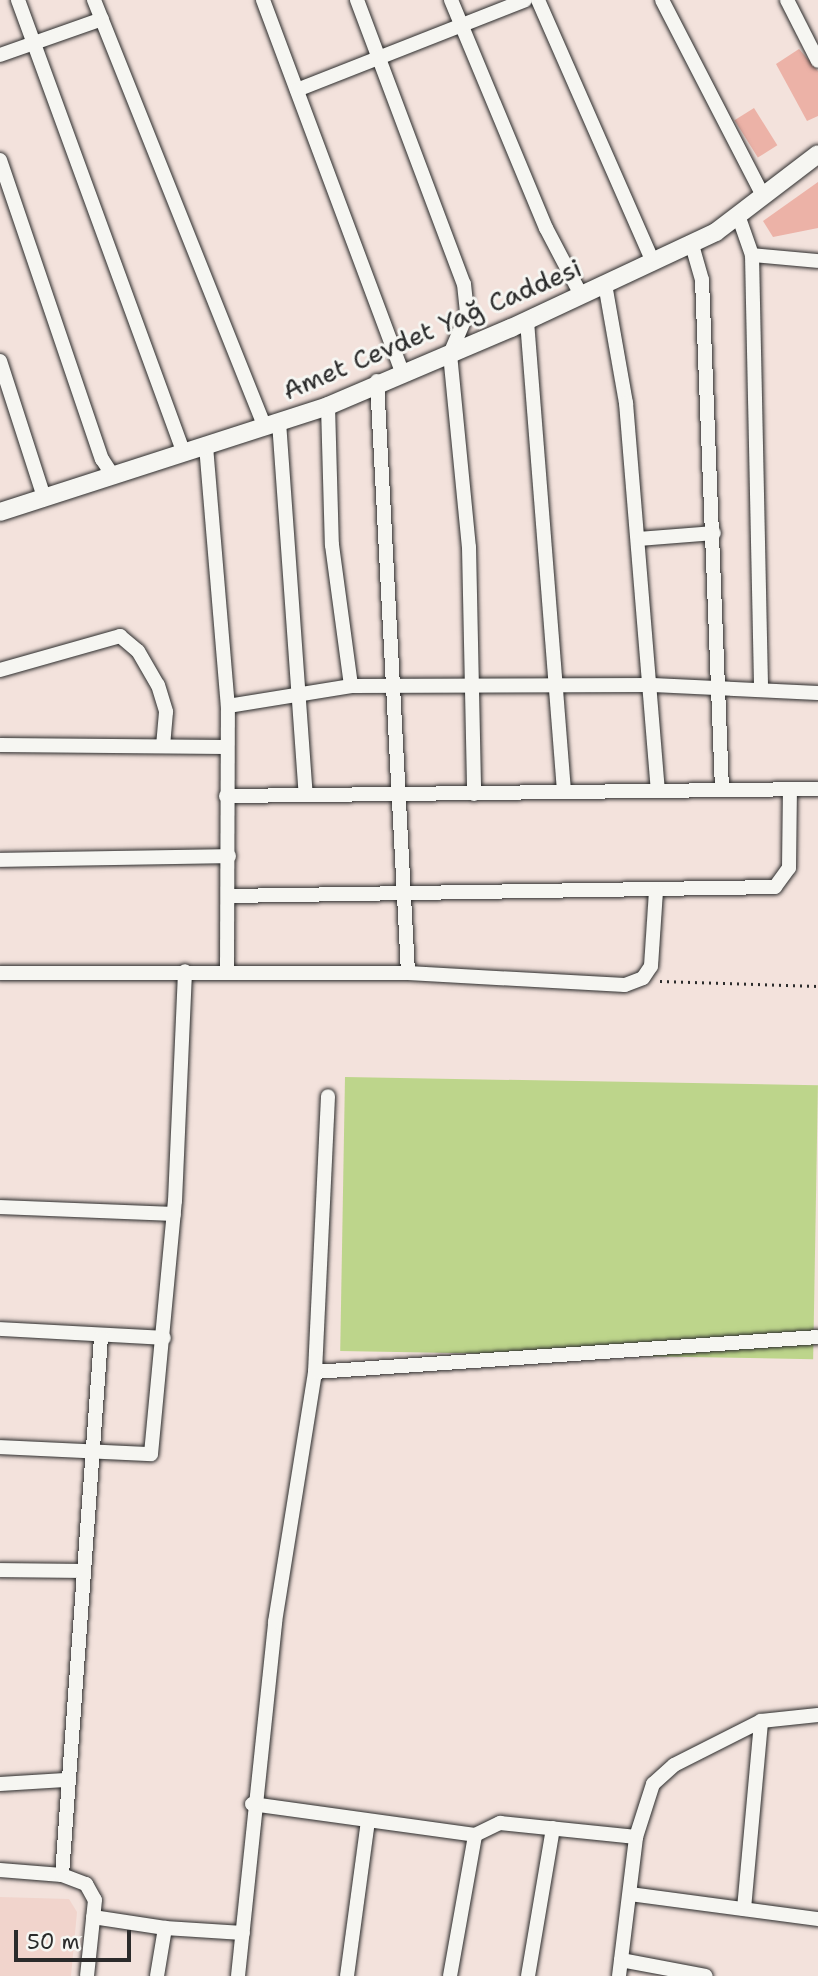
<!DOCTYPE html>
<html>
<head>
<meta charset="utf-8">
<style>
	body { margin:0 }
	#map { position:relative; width:818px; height:1976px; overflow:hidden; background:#f3e2dc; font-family:"Shantell Sans",sans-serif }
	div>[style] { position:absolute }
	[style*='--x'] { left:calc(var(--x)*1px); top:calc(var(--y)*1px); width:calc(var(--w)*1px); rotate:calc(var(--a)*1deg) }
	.built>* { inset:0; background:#f1d4cc }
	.green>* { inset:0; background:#bdd58b; transform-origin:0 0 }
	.building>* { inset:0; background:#ecb2a7; transform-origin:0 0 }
	.path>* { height:2.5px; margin-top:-1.25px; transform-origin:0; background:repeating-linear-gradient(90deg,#2b2b2b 0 2px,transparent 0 7px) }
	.roads { filter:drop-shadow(0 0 2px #2b2b2b) drop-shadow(0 0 2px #2b2b2b) }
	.minor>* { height:14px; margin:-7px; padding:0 7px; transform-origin:7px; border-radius:7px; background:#f6f6f2 }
	.tertiary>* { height:18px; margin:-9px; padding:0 9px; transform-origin:9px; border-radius:9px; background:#f6f6f2 }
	span { translate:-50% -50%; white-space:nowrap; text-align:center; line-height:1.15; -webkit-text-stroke:6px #f6f6f2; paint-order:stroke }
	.street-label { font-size:26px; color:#2b2b2b }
	.scale { position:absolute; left:14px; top:1930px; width:117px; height:32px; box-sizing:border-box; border:4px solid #2b2b2b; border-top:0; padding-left:9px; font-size:21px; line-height:24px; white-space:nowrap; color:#2b2b2b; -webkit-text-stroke:5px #f6f6f2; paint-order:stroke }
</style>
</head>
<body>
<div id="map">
	<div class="built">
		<i style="clip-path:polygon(0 1897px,69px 1899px,77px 1912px,71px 1976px,0 1976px)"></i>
	</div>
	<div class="green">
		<i style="left:345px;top:1077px;width:473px;height:274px;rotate:1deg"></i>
	</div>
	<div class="building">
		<i style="clip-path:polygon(799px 49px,818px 71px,818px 116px,807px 121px,776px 64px)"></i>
		<i style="left:754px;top:108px;width:44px;height:23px;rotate:58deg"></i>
		<i style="clip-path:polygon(818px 182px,818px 228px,773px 237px,763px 221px)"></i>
	</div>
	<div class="path">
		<i style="--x:660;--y:981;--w:158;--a:1.8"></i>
	</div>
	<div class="roads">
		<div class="minor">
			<i style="--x:18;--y:0;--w:482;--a:69.9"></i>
			<i style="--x:94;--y:0;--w:459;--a:68.2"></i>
			<i style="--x:263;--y:0;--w:395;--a:69.5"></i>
			<i style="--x:357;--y:0;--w:303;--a:69.4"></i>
			<i style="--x:464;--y:284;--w:30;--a:84"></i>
			<i style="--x:467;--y:314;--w:43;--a:113"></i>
			<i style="--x:450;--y:354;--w:194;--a:84.4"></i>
			<i style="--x:469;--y:547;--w:247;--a:88.8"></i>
			<i style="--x:451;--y:0;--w:247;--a:67.4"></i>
			<i style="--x:546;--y:228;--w:76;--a:62.4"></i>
			<i style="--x:538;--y:0;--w:286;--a:66.3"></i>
			<i style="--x:662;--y:0;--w:220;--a:62.7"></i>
			<i style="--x:787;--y:0;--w:68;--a:63.1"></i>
			<i style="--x:0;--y:55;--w:108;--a:-19.4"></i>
			<i style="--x:297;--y:90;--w:245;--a:-21.5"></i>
			<i style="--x:0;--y:160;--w:316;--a:71.2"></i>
			<i style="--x:102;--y:459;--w:20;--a:57"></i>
			<i style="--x:738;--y:215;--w:42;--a:70.7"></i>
			<i style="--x:752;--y:255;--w:435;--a:88.8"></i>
			<i style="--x:692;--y:245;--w:36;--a:74"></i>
			<i style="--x:702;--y:280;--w:510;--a:87.75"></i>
			<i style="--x:752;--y:255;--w:66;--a:5.2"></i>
			<i style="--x:605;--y:284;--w:121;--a:80"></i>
			<i style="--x:626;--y:403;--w:389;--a:85.3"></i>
			<i style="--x:527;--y:321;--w:472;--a:85.5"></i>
			<i style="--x:0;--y:361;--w:140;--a:72.1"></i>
			<i style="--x:377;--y:381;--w:593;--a:87"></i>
			<i style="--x:328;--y:406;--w:139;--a:88.4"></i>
			<i style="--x:332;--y:545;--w:142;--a:82.3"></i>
			<i style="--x:279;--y:422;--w:374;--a:85.9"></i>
			<i style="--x:206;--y:446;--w:261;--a:85.2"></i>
			<i style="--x:639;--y:539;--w:75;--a:-4.6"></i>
			<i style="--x:0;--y:670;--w:125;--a:-15.8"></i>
			<i style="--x:120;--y:636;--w:23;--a:40"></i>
			<i style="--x:138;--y:651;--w:39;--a:60"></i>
			<i style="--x:158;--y:685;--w:28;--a:73"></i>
			<i style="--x:166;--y:712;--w:33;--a:95"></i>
			<i style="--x:0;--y:745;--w:225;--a:0.5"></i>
			<i style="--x:226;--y:796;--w:592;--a:-0.68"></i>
			<i style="--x:0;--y:860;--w:229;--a:-1"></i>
			<i style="--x:228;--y:896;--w:547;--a:-0.94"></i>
			<i style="--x:775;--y:887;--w:24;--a:-54"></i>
			<i style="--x:789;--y:868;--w:79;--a:-89.3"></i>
			<i style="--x:227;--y:970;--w:264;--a:-89.8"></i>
			<i style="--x:228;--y:706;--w:125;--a:-9.2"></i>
			<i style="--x:351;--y:686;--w:302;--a:-0.2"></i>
			<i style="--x:653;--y:685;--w:165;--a:2.8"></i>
			<i style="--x:0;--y:973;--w:408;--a:0"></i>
			<i style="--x:408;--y:973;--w:217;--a:3.2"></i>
			<i style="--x:625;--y:985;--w:19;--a:-21"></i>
			<i style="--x:643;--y:978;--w:14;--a:-56"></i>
			<i style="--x:651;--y:966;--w:76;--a:-86.2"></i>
			<i style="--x:0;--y:1207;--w:174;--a:2.3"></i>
			<i style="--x:0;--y:1329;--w:164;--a:3.1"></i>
			<i style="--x:315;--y:1372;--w:504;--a:-3.98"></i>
			<i style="--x:0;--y:1447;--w:151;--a:2.7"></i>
			<i style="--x:151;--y:1454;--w:254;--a:-84.6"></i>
			<i style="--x:175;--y:1201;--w:230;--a:-87.5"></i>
			<i style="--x:0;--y:1570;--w:79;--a:0.7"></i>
			<i style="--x:0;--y:1784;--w:65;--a:-3.5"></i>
			<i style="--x:252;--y:1804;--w:225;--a:7.9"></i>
			<i style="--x:475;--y:1835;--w:28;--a:-26"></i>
			<i style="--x:500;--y:1823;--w:137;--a:5.9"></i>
			<i style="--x:0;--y:1870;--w:62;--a:4.6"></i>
			<i style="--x:62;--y:1875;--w:26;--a:21"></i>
			<i style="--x:86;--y:1884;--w:18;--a:61"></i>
			<i style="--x:95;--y:1900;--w:76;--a:96"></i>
			<i style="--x:62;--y:1875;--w:539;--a:-85.85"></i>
			<i style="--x:630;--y:1894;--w:190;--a:7.6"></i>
			<i style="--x:744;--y:1909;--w:189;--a:-84.8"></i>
			<i style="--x:93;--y:1917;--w:73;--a:8.7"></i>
			<i style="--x:621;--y:1960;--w:86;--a:10.7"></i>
			<i style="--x:157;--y:1976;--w:49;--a:-80.5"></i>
			<i style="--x:165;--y:1928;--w:78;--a:3.7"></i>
			<i style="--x:238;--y:1976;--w:356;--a:-84"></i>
			<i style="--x:275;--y:1622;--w:253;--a:-80.9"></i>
			<i style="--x:315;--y:1372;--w:276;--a:-87.3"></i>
			<i style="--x:347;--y:1976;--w:156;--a:-82.3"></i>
			<i style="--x:450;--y:1976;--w:143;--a:-79.9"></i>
			<i style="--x:528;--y:1976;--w:150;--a:-80.4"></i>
			<i style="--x:619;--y:1976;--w:140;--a:-83"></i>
			<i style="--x:636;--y:1837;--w:56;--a:-72.2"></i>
			<i style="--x:653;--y:1784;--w:28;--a:-42"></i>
			<i style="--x:674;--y:1765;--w:97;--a:-26.8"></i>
			<i style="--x:761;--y:1721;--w:57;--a:-6"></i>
		</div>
		<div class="tertiary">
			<i style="--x:0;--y:512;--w:345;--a:-17.9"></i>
			<i style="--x:328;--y:406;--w:199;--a:-23.1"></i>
			<i style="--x:511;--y:328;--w:226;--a:-25.1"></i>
			<i style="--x:716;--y:232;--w:128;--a:-37.4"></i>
		</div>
	</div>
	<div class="street-label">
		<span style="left:432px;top:329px;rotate:-23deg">Amet Cevdet Yağ Caddesi</span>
	</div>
	<div class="scale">50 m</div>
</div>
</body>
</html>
